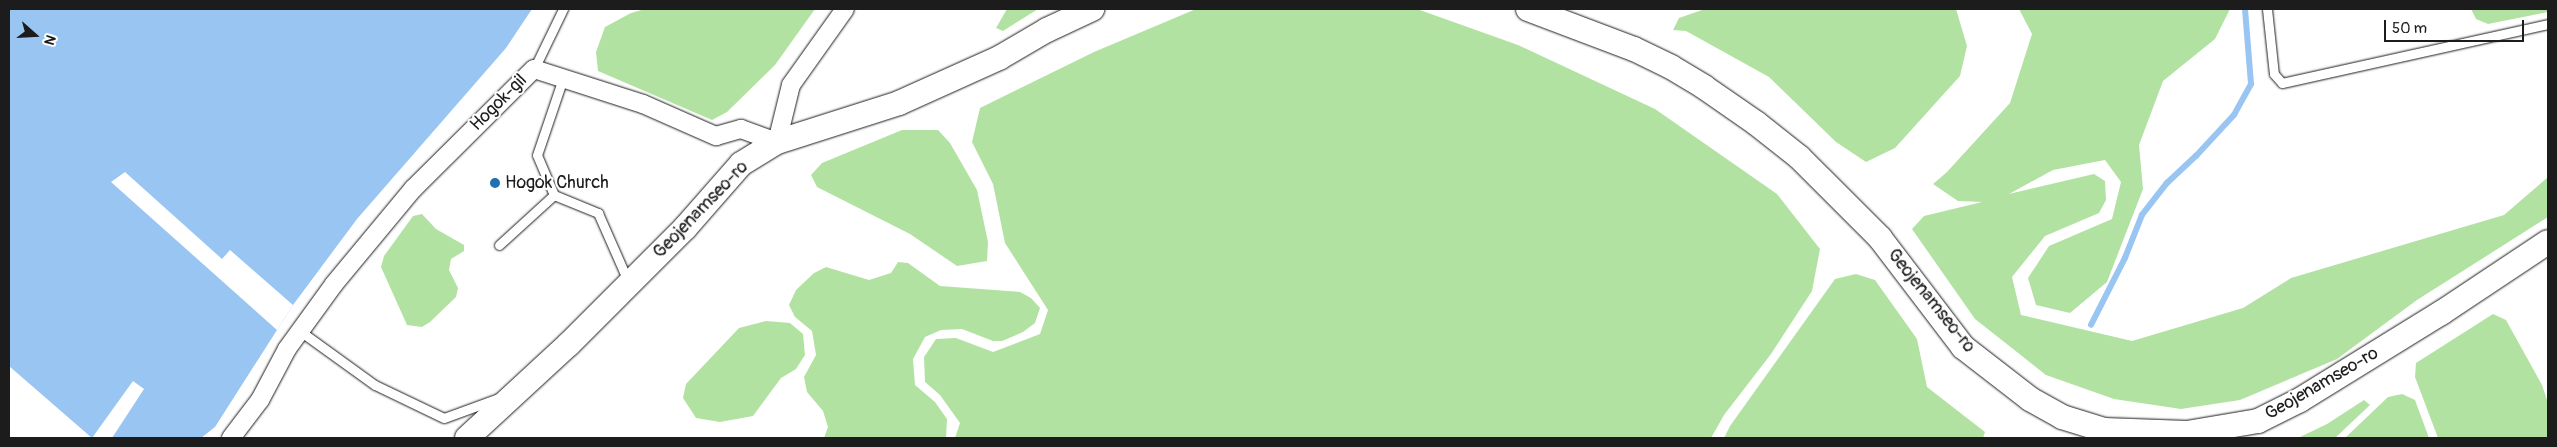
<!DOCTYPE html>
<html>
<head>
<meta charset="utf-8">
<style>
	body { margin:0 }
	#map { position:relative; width:2557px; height:447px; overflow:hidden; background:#fff; font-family:Pangolin,sans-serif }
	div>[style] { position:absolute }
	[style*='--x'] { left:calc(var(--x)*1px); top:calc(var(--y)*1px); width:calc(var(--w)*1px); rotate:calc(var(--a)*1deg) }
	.green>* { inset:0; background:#b2e2a2 }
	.water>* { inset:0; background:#98c5f2 }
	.pier>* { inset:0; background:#fff }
	.stream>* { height:5.5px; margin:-2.75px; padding:0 2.75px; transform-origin:2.75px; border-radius:2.75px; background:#98c5f2 }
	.roads { filter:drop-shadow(0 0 1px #1c1c1c) drop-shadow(0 0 1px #1c1c1c) }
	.service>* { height:9px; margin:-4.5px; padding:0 4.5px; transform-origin:4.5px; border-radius:4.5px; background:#fff }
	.minor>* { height:18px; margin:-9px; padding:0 9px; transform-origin:9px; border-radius:9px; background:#fff }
	.secondary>* { height:24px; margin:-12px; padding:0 12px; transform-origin:12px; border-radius:12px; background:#fff }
	.dots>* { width:14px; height:14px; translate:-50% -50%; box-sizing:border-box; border:2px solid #fff; border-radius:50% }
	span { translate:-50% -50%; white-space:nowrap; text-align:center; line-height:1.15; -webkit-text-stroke:4px #fff; paint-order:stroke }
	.street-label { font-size:18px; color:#1c1c1c }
	.poi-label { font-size:18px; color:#1c1c1c }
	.left { translate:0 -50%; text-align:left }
	.frame { position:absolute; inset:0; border:10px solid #1c1c1c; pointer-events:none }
	.north { position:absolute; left:10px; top:10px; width:50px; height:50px; -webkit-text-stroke:4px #fff; paint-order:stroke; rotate:109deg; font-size:14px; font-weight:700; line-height:20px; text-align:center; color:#1c1c1c }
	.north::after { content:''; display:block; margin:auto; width:18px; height:22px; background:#1c1c1c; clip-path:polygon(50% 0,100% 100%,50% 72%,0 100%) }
	.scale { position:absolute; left:2384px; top:20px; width:140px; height:22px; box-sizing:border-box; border:2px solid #1c1c1c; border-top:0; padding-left:6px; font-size:15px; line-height:18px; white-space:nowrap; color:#1c1c1c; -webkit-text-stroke:4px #fff; paint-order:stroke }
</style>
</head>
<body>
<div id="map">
	<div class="green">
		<i style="clip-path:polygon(645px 9px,815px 9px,775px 65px,727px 112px,712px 120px,598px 71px,596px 52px,605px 27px,631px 13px)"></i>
		<i style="clip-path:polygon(1007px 9px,1038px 9px,1003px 31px,996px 28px)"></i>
		<i style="clip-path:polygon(1196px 9px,1417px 9px,1518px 45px,1655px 109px,1777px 194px,1820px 249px,1812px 291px,1771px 354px,1724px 415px,1711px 438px,955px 438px,960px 423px,940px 395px,925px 382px,924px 357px,936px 339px,956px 338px,993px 352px,1040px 334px,1048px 310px,1005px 243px,993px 184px,972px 142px,980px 108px,1094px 52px)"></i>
		<i style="clip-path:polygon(1705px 9px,1956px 9px,1967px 46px,1960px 76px,1895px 148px,1866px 162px,1836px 142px,1769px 77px,1686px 31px,1673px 30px,1679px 18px)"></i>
		<i style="clip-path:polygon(2019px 9px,2230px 9px,2215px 39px,2163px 81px,2139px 145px,2143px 189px,2107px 282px,2070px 313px,2036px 305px,2028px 278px,2049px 246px,2112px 219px,2121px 182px,2105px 160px,2053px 170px,2009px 194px,2094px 174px,2105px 181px,2106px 200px,2099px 213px,2045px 236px,2012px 277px,2021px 315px,2132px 341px,2243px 308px,2291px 278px,2504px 215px,2548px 177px,2548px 217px,2417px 300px,2337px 359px,2240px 400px,2181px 409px,2114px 399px,2046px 375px,1975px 319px,1912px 229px,1924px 216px,1982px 202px,1958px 201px,1933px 184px,1947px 172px,2010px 103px,2032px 34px)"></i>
		<i style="clip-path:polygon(2471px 9px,2548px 9px,2548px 12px,2488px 24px,2476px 19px)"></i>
		<i style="clip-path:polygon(902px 130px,938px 130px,950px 143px,977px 190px,988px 242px,987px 261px,957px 266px,910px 234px,817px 187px,811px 175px,822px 163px)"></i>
		<i style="clip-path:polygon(422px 214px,436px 229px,464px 245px,464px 251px,451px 259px,449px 270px,458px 288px,456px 297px,430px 322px,422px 327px,407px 325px,381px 267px,384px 256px,413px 216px)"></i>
		<i style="clip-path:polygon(898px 262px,908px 263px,940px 286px,1020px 292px,1031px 298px,1040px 308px,1035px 323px,1023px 332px,1002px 341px,993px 341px,962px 329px,941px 330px,925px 337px,913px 359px,915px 385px,935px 402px,947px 419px,946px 438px,824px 438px,828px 427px,823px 411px,807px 392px,804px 377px,816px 355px,812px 331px,795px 317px,789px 305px,796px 290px,814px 273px,826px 267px,869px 280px,891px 273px)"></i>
		<i style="clip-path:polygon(1856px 274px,1875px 280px,1917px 339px,1927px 387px,1985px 432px,1983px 438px,1724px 438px,1730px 426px,1835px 279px)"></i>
		<i style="clip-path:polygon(2493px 314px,2506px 320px,2542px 385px,2548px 403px,2548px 438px,2438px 438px,2415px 377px,2416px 363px)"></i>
		<i style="clip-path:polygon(766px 321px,790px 323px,803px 334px,805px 355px,796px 369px,781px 378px,753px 416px,720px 422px,696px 418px,683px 398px,686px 384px,739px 328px)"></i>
		<i style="clip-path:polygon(2402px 394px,2415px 400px,2429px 438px,2345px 438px,2388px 397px)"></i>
		<i style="clip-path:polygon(2364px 400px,2370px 405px,2335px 438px,2298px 438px,2327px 424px)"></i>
	</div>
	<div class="water">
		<i style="clip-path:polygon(9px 9px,532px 9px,506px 48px,357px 219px,293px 305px,215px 427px,201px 438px,9px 438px)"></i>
	</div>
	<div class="pier">
		<i style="clip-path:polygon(125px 172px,222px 259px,230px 250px,293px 305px,277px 330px,111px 182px)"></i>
		<i style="clip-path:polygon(9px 366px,92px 438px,9px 438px)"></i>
		<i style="clip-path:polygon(133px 381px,144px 389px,112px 438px,92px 438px)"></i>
	</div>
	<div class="stream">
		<i style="--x:2091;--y:325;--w:75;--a:-63.1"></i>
		<i style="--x:2125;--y:258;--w:46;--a:-68.4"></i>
		<i style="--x:2142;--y:215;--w:41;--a:-52"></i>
		<i style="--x:2167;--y:183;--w:40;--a:-43"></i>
		<i style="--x:2196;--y:156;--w:56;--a:-47.2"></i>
		<i style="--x:2234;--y:115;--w:35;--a:-61"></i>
		<i style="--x:2251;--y:84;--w:75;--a:-94.6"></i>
	</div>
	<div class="roads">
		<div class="service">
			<i style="--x:2267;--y:9;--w:65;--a:83.9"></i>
			<i style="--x:2274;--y:74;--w:12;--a:48"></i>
			<i style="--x:2282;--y:83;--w:272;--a:-12.5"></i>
			<i style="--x:534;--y:69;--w:67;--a:-64.2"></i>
			<i style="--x:554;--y:195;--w:48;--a:22.2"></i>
			<i style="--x:598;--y:213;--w:74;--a:66.2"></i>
			<i style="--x:499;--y:245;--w:74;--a:-42.3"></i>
			<i style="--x:554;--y:195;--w:43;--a:-113"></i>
			<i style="--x:537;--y:155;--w:81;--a:-71.3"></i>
			<i style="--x:300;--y:331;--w:92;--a:35.8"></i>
			<i style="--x:375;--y:385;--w:76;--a:25.6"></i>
			<i style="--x:444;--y:418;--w:59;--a:-20"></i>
		</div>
		<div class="minor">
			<i style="--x:231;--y:438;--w:48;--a:-52.7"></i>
			<i style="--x:260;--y:400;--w:58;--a:-62.1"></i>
			<i style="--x:287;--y:349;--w:80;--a:-54.1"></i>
			<i style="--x:334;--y:284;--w:124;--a:-50.3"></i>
			<i style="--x:413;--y:189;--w:170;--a:-44.8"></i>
			<i style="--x:534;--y:69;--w:114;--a:17.8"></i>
			<i style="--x:643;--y:104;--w:80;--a:23.7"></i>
			<i style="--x:716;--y:136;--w:26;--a:-16"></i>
			<i style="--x:741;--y:129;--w:38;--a:20"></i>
			<i style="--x:777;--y:142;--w:59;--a:-76.2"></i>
			<i style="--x:791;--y:85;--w:93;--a:-54.6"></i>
		</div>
		<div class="secondary">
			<i style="--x:1528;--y:9;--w:113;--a:20.7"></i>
			<i style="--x:1634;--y:49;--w:41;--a:25.9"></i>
			<i style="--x:1671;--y:67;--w:39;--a:31"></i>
			<i style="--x:1704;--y:87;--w:63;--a:34.7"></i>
			<i style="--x:1756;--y:123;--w:55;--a:38.3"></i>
			<i style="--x:1799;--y:157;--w:115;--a:45"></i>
			<i style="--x:1880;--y:238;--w:137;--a:52.7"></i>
			<i style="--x:1963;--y:347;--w:85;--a:37.8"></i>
			<i style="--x:2030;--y:399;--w:37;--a:29"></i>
			<i style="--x:2062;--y:417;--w:44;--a:17.2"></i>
			<i style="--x:2104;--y:430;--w:83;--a:2.1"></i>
			<i style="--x:2187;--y:433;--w:72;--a:-9.6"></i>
			<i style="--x:2258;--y:421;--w:47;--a:-26.6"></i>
			<i style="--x:2300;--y:400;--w:166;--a:-31.7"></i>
			<i style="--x:2441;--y:313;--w:128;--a:-33.6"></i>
			<i style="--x:467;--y:438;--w:139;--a:-42.7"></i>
			<i style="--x:569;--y:344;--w:164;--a:-45"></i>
			<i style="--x:685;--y:228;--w:85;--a:-48.8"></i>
			<i style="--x:741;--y:164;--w:42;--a:-31.4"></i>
			<i style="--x:777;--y:142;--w:128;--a:-17.7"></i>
			<i style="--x:899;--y:103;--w:110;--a:-24.2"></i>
			<i style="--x:999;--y:58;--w:56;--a:-30.3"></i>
			<i style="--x:1047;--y:30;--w:50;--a:-25"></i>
		</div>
	</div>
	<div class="dots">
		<i style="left:495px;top:183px;background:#1f6fb2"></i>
	</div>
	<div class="street-label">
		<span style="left:499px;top:103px;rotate:-45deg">Hogok-gil</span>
		<span style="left:701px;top:210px;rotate:-46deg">Geojenamseo-ro</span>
		<span style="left:1931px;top:301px;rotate:51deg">Geojenamseo-ro</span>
		<span style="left:2322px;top:384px;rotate:-30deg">Geojenamseo-ro</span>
	</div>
	<div class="poi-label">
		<span class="left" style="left:505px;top:183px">Hogok Church</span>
	</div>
	<div class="frame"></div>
	<div class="north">N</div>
	<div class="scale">50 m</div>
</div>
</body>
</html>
